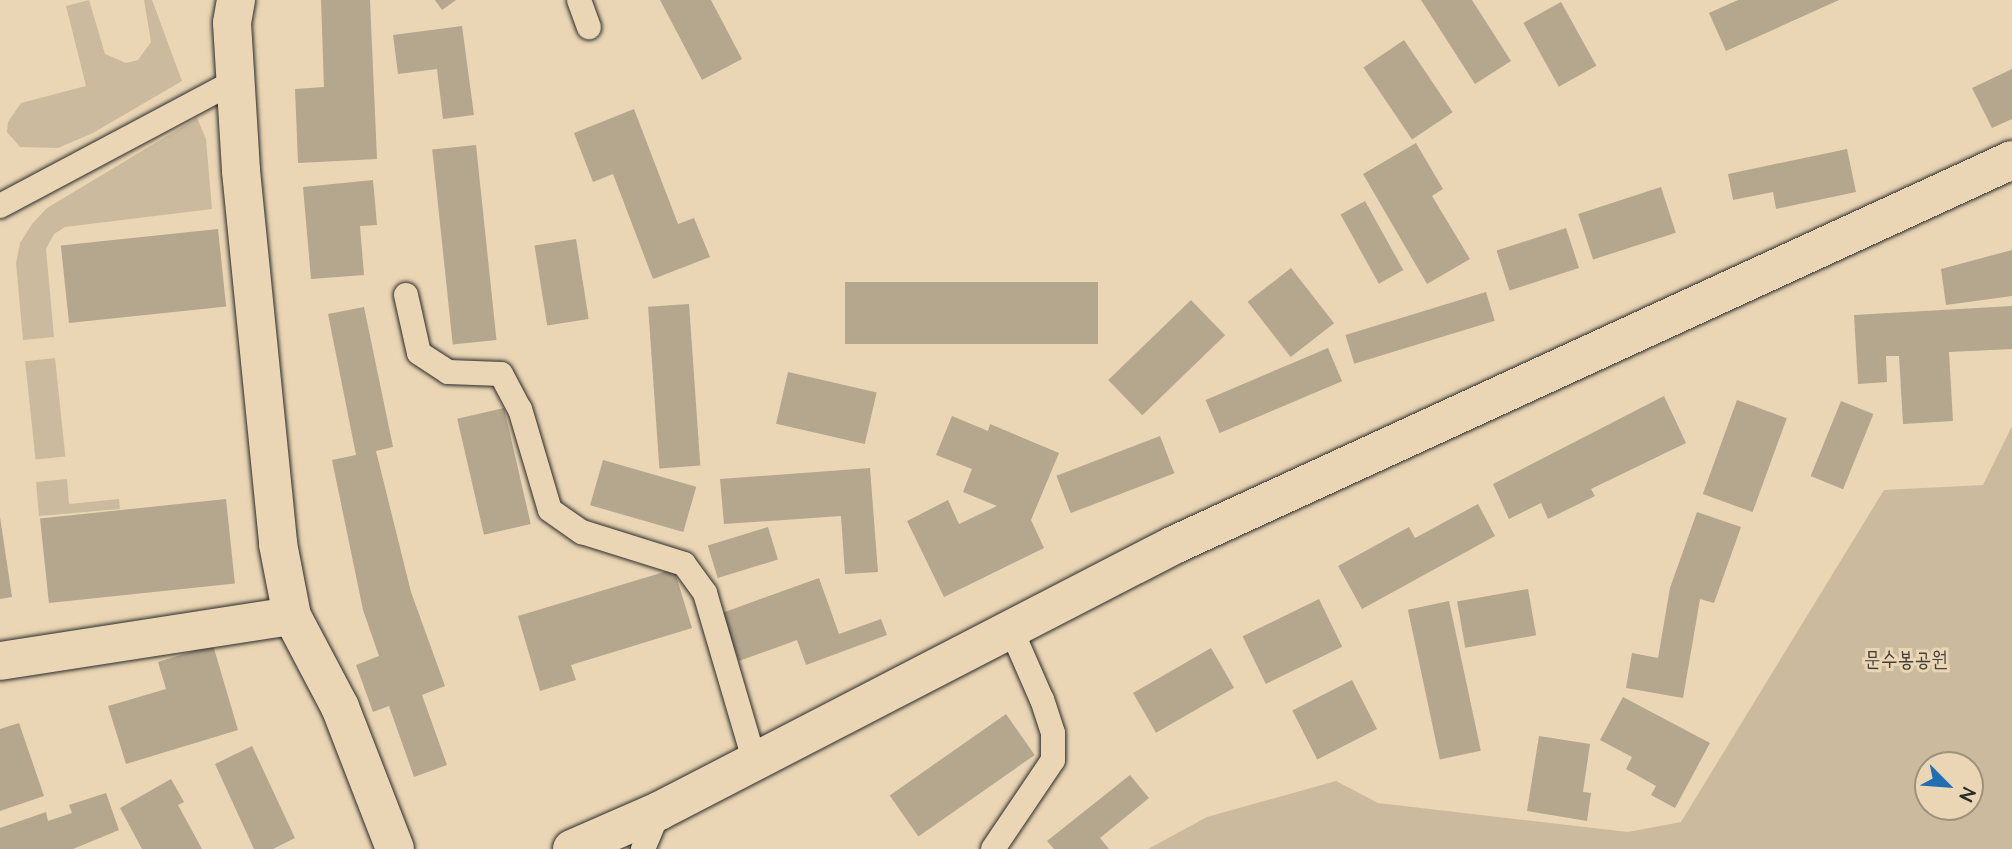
<!DOCTYPE html>
<html>
<head>
<meta charset="utf-8">
<style>
	body { margin:0 }
	#map { position:relative; width:2012px; height:849px; overflow:hidden; background:#ead6b4; font-family:"Architects Daughter","Poor Story",sans-serif }
	div>[style] { position:absolute }
	[style*='--x'] { left:calc(var(--x)*1px); top:calc(var(--y)*1px); width:calc(var(--w)*1px); rotate:calc(var(--a)*1deg) }
	.green>* { inset:0; background:#cbba9e; transform-origin:0 0 }
	.building>* { inset:0; background:#b5a68e; transform-origin:0 0 }
	.roads { filter:drop-shadow(0 0 2px #2b2b2b) drop-shadow(0 0 2px #2b2b2b) }
	.service>* { height:24px; margin:-12px; padding:0 12px; transform-origin:12px; border-radius:12px; background:#ead6b4 }
	.minor>* { height:38px; margin:-19px; padding:0 19px; transform-origin:19px; border-radius:19px; background:#ead6b4 }
	.tertiary>* { height:38px; margin:-19px; padding:0 19px; transform-origin:19px; border-radius:19px; background:#ead6b4 }
	span { translate:-50% -50%; white-space:nowrap; text-align:center; line-height:1.15; -webkit-text-stroke:6px #ead6b4; paint-order:stroke }
	.park-label { font-size:21px; color:#43403c }
	.north { position:absolute; left:1914px; top:751px; width:70px; height:70px; box-sizing:border-box; background:#ead6b4; border:2px solid #9e927d; border-radius:50%; rotate:115deg; font-size:19px; font-weight:700; line-height:28px; text-align:center; color:#2b2b2b }
	.north::after { content:''; display:block; margin:auto; width:24px; height:32px; background:#1f6fb2; clip-path:polygon(50% 0,100% 100%,50% 72%,0 100%) }
</style>
</head>
<body>
<div id="map">
	<div class="green">
		<i style="clip-path:polygon(89px 0,105px 54px,126px 63px,138px 60px,151px 42px,144px 0,152px 0,182px 81px,93px 133px,58px 148px,20px 147px,7px 132px,8px 122px,21px 103px,86px 86px,66px 6px)"></i>
		<i style="clip-path:polygon(197px 118px,206px 139px,212px 209px,65px 227px,54px 234px,46px 249px,54px 337px,23px 340px,16px 263px,20px 243px,32px 224px,47px 208px)"></i>
		<i style="left:55px;top:358px;width:99px;height:30px;rotate:84deg"></i>
		<i style="clip-path:polygon(evenodd,2012px 426px,2012px 849px,1148px 849px,1207px 817px,1336px 781px,1378px 803px,1628px 832px,1681px 822px,1884px 490px,1983px 485px,2012px 426px,1928px 765px,1970px 765px,1970px 807px,1928px 807px,1928px 765px)"></i>
		<i style="clip-path:polygon(67px 479px,69px 504px,119px 499px,120px 509px,39px 516px,36px 482px)"></i>
	</div>
	<div class="building">
		<i style="clip-path:polygon(321px 0,370px 0,377px 159px,298px 163px,295px 89px,324px 87px)"></i>
		<i style="clip-path:polygon(435px 0,456px 0,442px 10px)"></i>
		<i style="clip-path:polygon(660px 0,711px 0,742px 59px,702px 80px)"></i>
		<i style="clip-path:polygon(1421px 0,1472px 0,1511px 61px,1475px 84px)"></i>
		<i style="clip-path:polygon(1738px 0,1839px 0,1726px 51px,1709px 13px)"></i>
		<i style="left:1561px;top:2px;width:73px;height:43px;rotate:61deg"></i>
		<i style="clip-path:polygon(462px 26px,474px 115px,443px 119px,437px 69px,398px 74px,393px 35px)"></i>
		<i style="left:1404px;top:40px;width:87px;height:49px;rotate:56deg"></i>
		<i style="clip-path:polygon(2012px 69px,2012px 119px,1992px 128px,1972px 88px)"></i>
		<i style="clip-path:polygon(634px 109px,678px 224px,694px 218px,710px 257px,653px 279px,613px 174px,593px 182px,574px 133px)"></i>
		<i style="clip-path:polygon(1416px 143px,1443px 189px,1432px 196px,1470px 259px,1427px 284px,1363px 174px)"></i>
		<i style="left:476px;top:145px;width:196px;height:44px;rotate:84deg"></i>
		<i style="clip-path:polygon(1847px 149px,1856px 192px,1776px 209px,1773px 192px,1733px 200px,1728px 174px)"></i>
		<i style="clip-path:polygon(373px 180px,377px 225px,360px 226px,364px 275px,311px 279px,303px 187px)"></i>
		<i style="left:1661px;top:187px;width:48px;height:87px;rotate:72deg"></i>
		<i style="left:1365px;top:201px;width:79px;height:28px;rotate:61deg"></i>
		<i style="left:1566px;top:228px;width:42px;height:73px;rotate:72deg"></i>
		<i style="left:218px;top:229px;width:78px;height:158px;rotate:84deg"></i>
		<i style="left:576px;top:239px;width:81px;height:42px;rotate:81deg"></i>
		<i style="clip-path:polygon(2012px 250px,2012px 296px,1946px 305px,1941px 269px)"></i>
		<i style="left:1291px;top:268px;width:70px;height:55px;rotate:52deg"></i>
		<i style="left:1098px;top:282px;width:62px;height:253px;rotate:90deg"></i>
		<i style="left:1486px;top:292px;width:30px;height:147px;rotate:73deg"></i>
		<i style="left:1191px;top:300px;width:49px;height:115px;rotate:46deg"></i>
		<i style="left:689px;top:304px;width:162px;height:41px;rotate:86deg"></i>
		<i style="clip-path:polygon(2012px 306px,2012px 349px,1949px 352px,1953px 421px,1903px 424px,1899px 356px,1886px 356px,1887px 382px,1858px 384px,1854px 315px)"></i>
		<i style="clip-path:polygon(364px 307px,393px 447px,376px 451px,411px 592px,445px 686px,422px 695px,447px 765px,414px 777px,389px 706px,373px 712px,356px 665px,379px 656px,363px 610px,332px 460px,356px 455px,328px 314px)"></i>
		<i style="left:1328px;top:348px;width:36px;height:133px;rotate:67deg"></i>
		<i style="left:788px;top:372px;width:91px;height:53px;rotate:13deg"></i>
		<i style="clip-path:polygon(1664px 396px,1686px 443px,1591px 489px,1595px 496px,1548px 519px,1541px 503px,1509px 519px,1493px 484px)"></i>
		<i style="left:1737px;top:400px;width:53px;height:100px;rotate:20deg"></i>
		<i style="left:1841px;top:401px;width:35px;height:81px;rotate:22deg"></i>
		<i style="left:504px;top:408px;width:119px;height:48px;rotate:77deg"></i>
		<i style="clip-path:polygon(952px 416px,988px 431px,990px 424px,1059px 453px,1031px 520px,1044px 548px,944px 597px,907px 521px,948px 500px,959px 524px,997px 506px,963px 492px,972px 469px,936px 455px)"></i>
		<i style="left:1160px;top:436px;width:40px;height:111px;rotate:69deg"></i>
		<i style="left:603px;top:460px;width:97px;height:47px;rotate:16deg"></i>
		<i style="clip-path:polygon(870px 468px,878px 572px,845px 574px,841px 516px,724px 524px,720px 479px)"></i>
		<i style="left:226px;top:499px;width:85px;height:187px;rotate:84deg"></i>
		<i style="clip-path:polygon(1478px 504px,1495px 536px,1362px 609px,1338px 566px,1409px 527px,1415px 538px)"></i>
		<i style="clip-path:polygon(1697px 512px,1741px 527px,1714px 603px,1700px 599px,1683px 698px,1626px 688px,1632px 653px,1658px 658px,1670px 588px)"></i>
		<i style="clip-path:polygon(0 517px,12px 597px,0 599px)"></i>
		<i style="left:768px;top:527px;width:34px;height:63px;rotate:73deg"></i>
		<i style="clip-path:polygon(674px 569px,692px 628px,571px 665px,576px 680px,540px 691px,518px 616px)"></i>
		<i style="clip-path:polygon(819px 578px,839px 634px,881px 619px,887px 635px,806px 665px,797px 640px,739px 661px,722px 613px)"></i>
		<i style="left:1528px;top:589px;width:47px;height:72px;rotate:80deg"></i>
		<i style="left:1319px;top:599px;width:53px;height:85px;rotate:64deg"></i>
		<i style="left:1449px;top:601px;width:153px;height:42px;rotate:78deg"></i>
		<i style="clip-path:polygon(213px 645px,238px 730px,126px 764px,108px 706px,166px 689px,158px 662px)"></i>
		<i style="left:1211px;top:648px;width:46px;height:90px;rotate:60deg"></i>
		<i style="left:1352px;top:680px;width:55px;height:67px;rotate:63deg"></i>
		<i style="clip-path:polygon(1623px 697px,1710px 743px,1675px 808px,1651px 795px,1656px 786px,1626px 769px,1632px 757px,1600px 740px)"></i>
		<i style="left:1006px;top:714px;width:50px;height:142px;rotate:55deg"></i>
		<i style="clip-path:polygon(19px 723px,44px 796px,0 811px,0 729px)"></i>
		<i style="clip-path:polygon(1539px 736px,1590px 744px,1583px 792px,1591px 793px,1587px 821px,1527px 811px)"></i>
		<i style="clip-path:polygon(252px 746px,295px 838px,273px 849px,254px 849px,215px 764px)"></i>
		<i style="clip-path:polygon(1130px 775px,1149px 798px,1100px 838px,1109px 849px,1054px 849px,1047px 841px)"></i>
		<i style="clip-path:polygon(171px 779px,184px 802px,178px 805px,202px 849px,142px 849px,120px 808px)"></i>
		<i style="clip-path:polygon(106px 793px,119px 830px,73px 849px,0 849px,0 828px,46px 812px,48px 821px,72px 813px,69px 805px)"></i>
	</div>
	<div class="roads">
		<div class="service">
			<i style="--x:579;--y:0;--w:29;--a:70"></i>
			<i style="--x:0;--y:206;--w:266;--a:-28"></i>
			<i style="--x:406;--y:295;--w:59;--a:77.4"></i>
			<i style="--x:419;--y:353;--w:35;--a:33"></i>
			<i style="--x:448;--y:372;--w:53;--a:2.2"></i>
			<i style="--x:501;--y:374;--w:40;--a:62"></i>
			<i style="--x:520;--y:409;--w:105;--a:73.5"></i>
			<i style="--x:550;--y:510;--w:39;--a:35"></i>
			<i style="--x:582;--y:532;--w:107;--a:17.4"></i>
			<i style="--x:684;--y:564;--w:36;--a:54"></i>
			<i style="--x:705;--y:593;--w:174;--a:73.6"></i>
			<i style="--x:643;--y:849;--w:41;--a:-67.2"></i>
			<i style="--x:993;--y:849;--w:107;--a:-56"></i>
			<i style="--x:1053;--y:760;--w:27;--a:-90"></i>
			<i style="--x:1053;--y:733;--w:35;--a:-108"></i>
			<i style="--x:1042;--y:700;--w:77;--a:-113.6"></i>
		</div>
		<div class="minor">
			<i style="--x:0;--y:661;--w:295;--a:-8.8"></i>
		</div>
		<div class="tertiary">
			<i style="--x:236;--y:0;--w:23;--a:100"></i>
			<i style="--x:232;--y:23;--w:148;--a:86.5"></i>
			<i style="--x:241;--y:171;--w:375;--a:84.3"></i>
			<i style="--x:278;--y:544;--w:73;--a:79"></i>
			<i style="--x:292;--y:616;--w:103;--a:62.2"></i>
			<i style="--x:340;--y:707;--w:152;--a:68.8"></i>
			<i style="--x:572;--y:849;--w:95;--a:-23.6"></i>
			<i style="--x:659;--y:811;--w:580;--a:-27.32"></i>
			<i style="--x:1174;--y:545;--w:922;--a:-24.68"></i>
		</div>
	</div>
	<div class="park-label">
		<span style="left:1906px;top:660px">문수봉공원</span>
	</div>
	<div class="north">N</div>
</div>
</body>
</html>
